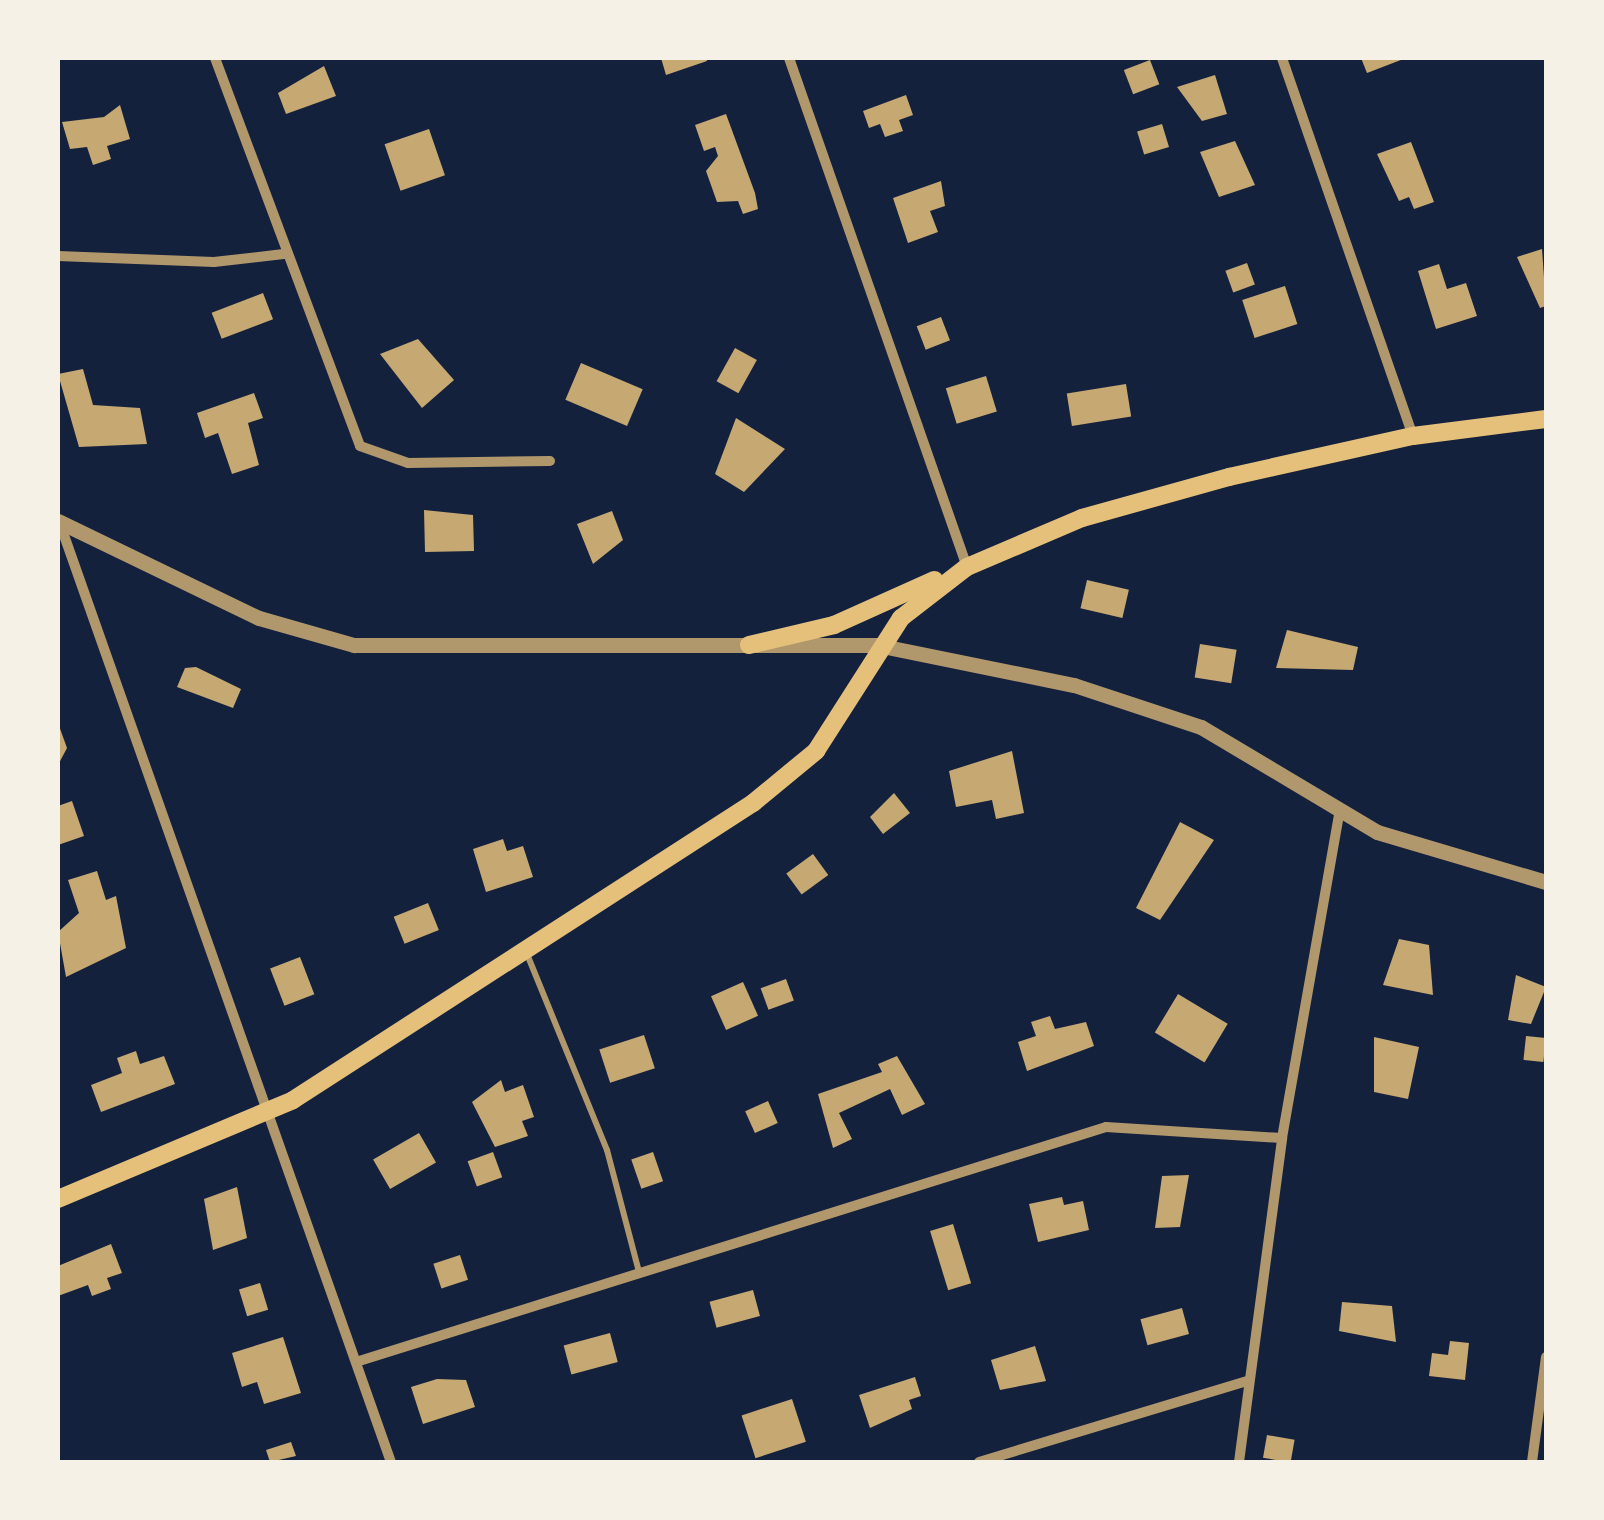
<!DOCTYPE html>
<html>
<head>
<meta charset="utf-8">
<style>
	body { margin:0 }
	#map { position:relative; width:1604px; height:1520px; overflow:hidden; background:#14213d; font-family:"Fira Sans Condensed",sans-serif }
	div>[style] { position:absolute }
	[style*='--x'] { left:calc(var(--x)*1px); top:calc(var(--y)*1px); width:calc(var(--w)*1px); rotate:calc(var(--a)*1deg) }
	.building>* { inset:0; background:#c6a872; transform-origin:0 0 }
	.service>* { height:6px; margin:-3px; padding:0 3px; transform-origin:3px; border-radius:3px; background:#b1986c }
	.minor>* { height:10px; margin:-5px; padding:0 5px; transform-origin:5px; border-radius:5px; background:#b1986c }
	.tertiary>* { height:15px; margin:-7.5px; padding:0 7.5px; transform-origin:7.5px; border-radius:7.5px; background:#b1986c }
	.primary>* { height:18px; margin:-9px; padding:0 9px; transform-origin:9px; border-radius:9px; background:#e5c07b }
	span { translate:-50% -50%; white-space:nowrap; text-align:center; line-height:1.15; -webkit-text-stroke:10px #f6f1e7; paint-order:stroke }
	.frame { position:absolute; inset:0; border:60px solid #f6f1e7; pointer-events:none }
</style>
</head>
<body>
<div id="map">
	<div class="building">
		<i style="clip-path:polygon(661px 58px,706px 58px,707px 61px,666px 75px)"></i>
		<i style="clip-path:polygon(1361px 58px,1406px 58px,1367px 73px)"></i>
		<i style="left:1150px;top:60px;width:26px;height:28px;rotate:69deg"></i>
		<i style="clip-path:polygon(324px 66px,336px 96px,286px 114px,278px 93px)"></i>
		<i style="clip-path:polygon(1215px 75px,1227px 114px,1202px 121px,1177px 87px)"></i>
		<i style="clip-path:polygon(906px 95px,913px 115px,899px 120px,903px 131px,885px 137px,880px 124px,869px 128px,863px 111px)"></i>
		<i style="clip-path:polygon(120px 105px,130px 139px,107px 146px,111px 159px,93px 165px,87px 147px,70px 149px,62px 122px,104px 117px)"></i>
		<i style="clip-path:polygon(726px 114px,755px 193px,758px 209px,743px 214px,738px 201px,717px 202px,706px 171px,718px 156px,715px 147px,704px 151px,695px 125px)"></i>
		<i style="left:1162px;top:124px;width:24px;height:26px;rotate:73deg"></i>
		<i style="left:429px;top:129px;width:49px;height:47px;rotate:71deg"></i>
		<i style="clip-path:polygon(1235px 141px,1255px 185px,1219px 197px,1200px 152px)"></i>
		<i style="clip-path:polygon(1411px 142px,1434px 202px,1414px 209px,1409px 197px,1399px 201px,1377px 154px)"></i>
		<i style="clip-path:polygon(941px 181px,945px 206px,930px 211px,938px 232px,908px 243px,893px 198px)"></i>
		<i style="clip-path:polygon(1542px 249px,1546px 306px,1540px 308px,1517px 257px)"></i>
		<i style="left:1247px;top:263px;width:23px;height:23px;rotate:70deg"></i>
		<i style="clip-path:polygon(1439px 264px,1447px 289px,1466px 283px,1477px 316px,1436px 329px,1418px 271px)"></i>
		<i style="left:1285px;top:286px;width:40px;height:45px;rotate:72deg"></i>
		<i style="left:263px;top:293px;width:28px;height:55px;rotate:69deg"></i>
		<i style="left:941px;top:317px;width:25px;height:26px;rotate:69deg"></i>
		<i style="clip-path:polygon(418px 339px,454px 380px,422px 408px,380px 354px)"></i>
		<i style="left:735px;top:348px;width:25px;height:38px;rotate:29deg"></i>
		<i style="left:581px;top:363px;width:67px;height:40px;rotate:23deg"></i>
		<i style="clip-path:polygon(83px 369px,93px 405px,140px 408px,147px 444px,79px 447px,58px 374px)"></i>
		<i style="left:986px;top:376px;width:37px;height:42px;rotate:73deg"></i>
		<i style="left:1126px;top:384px;width:33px;height:60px;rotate:81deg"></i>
		<i style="clip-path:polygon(254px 393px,263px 418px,248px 423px,259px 465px,232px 474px,218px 433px,205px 438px,197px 413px)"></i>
		<i style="clip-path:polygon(736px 418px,785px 449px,744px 492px,715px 474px)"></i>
		<i style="clip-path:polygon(424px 510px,473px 515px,474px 551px,425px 552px)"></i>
		<i style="clip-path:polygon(612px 511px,623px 540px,593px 564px,577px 524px)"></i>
		<i style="left:1087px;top:580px;width:43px;height:29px;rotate:13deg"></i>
		<i style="clip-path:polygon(1287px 630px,1358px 647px,1353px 670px,1276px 668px)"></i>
		<i style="left:1200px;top:644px;width:37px;height:34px;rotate:9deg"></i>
		<i style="clip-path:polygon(196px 667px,241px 689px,233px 708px,177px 687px,185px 668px)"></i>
		<i style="clip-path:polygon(58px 723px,67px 748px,58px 765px)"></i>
		<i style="clip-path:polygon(1012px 751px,1024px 813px,996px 819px,992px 800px,956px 807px,949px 771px)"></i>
		<i style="clip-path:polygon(894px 793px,910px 813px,883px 834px,870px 817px)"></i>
		<i style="clip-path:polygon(72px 801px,84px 836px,58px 845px,58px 806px)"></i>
		<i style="clip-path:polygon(1180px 822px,1214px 840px,1160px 920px,1136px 908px)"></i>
		<i style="clip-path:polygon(503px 839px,507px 851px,523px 846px,533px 877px,486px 892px,473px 849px)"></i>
		<i style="left:813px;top:854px;width:26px;height:33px;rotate:54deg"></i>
		<i style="clip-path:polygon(97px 871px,106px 900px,116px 896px,126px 948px,66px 977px,58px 932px,79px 913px,68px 880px)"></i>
		<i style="left:428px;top:903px;width:29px;height:37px;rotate:68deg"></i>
		<i style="clip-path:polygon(1399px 939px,1429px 945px,1433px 995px,1383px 985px)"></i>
		<i style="left:300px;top:957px;width:40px;height:32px;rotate:69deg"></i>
		<i style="clip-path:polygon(1516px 975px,1546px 987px,1531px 1024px,1508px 1020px)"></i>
		<i style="left:786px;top:979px;width:23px;height:27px;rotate:70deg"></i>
		<i style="left:743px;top:982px;width:37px;height:35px;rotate:66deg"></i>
		<i style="left:1178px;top:994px;width:58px;height:45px;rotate:31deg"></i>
		<i style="clip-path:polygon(1050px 1016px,1055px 1029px,1086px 1022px,1094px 1046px,1027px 1071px,1018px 1042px,1036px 1036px,1031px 1022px)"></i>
		<i style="left:644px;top:1035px;width:35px;height:47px;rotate:72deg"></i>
		<i style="left:1526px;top:1036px;width:20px;height:24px;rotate:6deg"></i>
		<i style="clip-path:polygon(1374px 1037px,1419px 1047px,1408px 1099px,1374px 1092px)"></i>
		<i style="clip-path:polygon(136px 1051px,140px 1064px,164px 1056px,175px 1084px,101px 1112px,91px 1085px,122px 1073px,117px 1058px)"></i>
		<i style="clip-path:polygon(897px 1056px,925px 1104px,902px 1115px,890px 1089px,839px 1113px,852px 1139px,833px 1148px,818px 1094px,882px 1072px,878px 1064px)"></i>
		<i style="clip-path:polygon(501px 1080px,505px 1092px,523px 1085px,534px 1117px,522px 1121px,528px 1136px,495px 1147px,472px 1102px)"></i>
		<i style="left:768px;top:1101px;width:24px;height:25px;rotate:66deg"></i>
		<i style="left:419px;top:1133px;width:34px;height:53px;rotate:60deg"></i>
		<i style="left:493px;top:1152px;width:27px;height:27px;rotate:70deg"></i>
		<i style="left:653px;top:1152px;width:31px;height:23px;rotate:71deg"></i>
		<i style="clip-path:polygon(1189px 1175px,1180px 1227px,1155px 1228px,1162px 1176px)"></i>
		<i style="clip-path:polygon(237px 1187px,247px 1238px,213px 1250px,204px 1199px)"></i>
		<i style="clip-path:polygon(1062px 1197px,1064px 1205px,1083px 1201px,1089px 1230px,1038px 1242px,1029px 1204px)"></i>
		<i style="left:953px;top:1224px;width:62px;height:24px;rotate:73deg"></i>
		<i style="clip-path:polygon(111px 1244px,122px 1273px,107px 1278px,111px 1289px,92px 1296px,88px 1285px,58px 1296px,58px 1266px)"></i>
		<i style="left:460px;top:1255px;width:26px;height:28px;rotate:72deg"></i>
		<i style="left:260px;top:1283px;width:28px;height:22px;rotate:73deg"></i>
		<i style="left:753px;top:1290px;width:27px;height:45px;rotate:75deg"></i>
		<i style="clip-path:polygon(1342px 1302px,1392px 1306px,1396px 1342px,1339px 1331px)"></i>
		<i style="left:1182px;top:1308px;width:27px;height:43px;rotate:75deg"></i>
		<i style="left:610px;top:1333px;width:30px;height:48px;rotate:75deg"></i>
		<i style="clip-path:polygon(283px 1337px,301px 1393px,264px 1404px,257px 1382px,242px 1387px,232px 1353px)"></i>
		<i style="clip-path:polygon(1450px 1341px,1469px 1343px,1465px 1380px,1429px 1376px,1432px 1353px,1448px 1355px)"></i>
		<i style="clip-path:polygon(1035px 1346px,1046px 1381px,1000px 1390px,991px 1360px)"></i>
		<i style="clip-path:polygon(915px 1377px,921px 1396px,909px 1400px,912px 1409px,870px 1428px,859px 1395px)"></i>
		<i style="clip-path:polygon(437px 1379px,466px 1380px,475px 1407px,423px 1424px,411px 1387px)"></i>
		<i style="left:792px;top:1399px;width:45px;height:53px;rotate:72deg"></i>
		<i style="left:1267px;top:1435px;width:28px;height:23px;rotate:10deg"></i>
		<i style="clip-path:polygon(291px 1442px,296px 1456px,270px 1462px,266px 1450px)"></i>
	</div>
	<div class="service">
		<i style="--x:527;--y:954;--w:212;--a:67.8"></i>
		<i style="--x:607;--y:1150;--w:126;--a:75.3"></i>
	</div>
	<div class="minor">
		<i style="--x:215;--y:58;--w:414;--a:69.5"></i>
		<i style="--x:360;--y:446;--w:51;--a:19.5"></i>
		<i style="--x:408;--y:463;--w:142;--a:-0.8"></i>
		<i style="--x:789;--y:58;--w:539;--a:70.72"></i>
		<i style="--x:1282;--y:58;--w:400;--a:70.9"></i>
		<i style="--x:58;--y:256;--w:156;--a:2.2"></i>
		<i style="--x:214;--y:262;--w:70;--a:-6.5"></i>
		<i style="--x:59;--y:521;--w:998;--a:70.57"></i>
		<i style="--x:356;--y:1362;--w:786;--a:-17.4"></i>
		<i style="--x:1106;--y:1127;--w:176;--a:3.6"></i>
		<i style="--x:979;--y:1462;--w:280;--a:-16.8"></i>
		<i style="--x:1239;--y:1462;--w:327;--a:-82.4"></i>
		<i style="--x:1282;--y:1138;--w:329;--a:-80"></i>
		<i style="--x:1532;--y:1462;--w:106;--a:-82.4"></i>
	</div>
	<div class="tertiary">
		<i style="--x:58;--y:521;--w:223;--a:25.8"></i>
		<i style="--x:259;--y:618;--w:99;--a:15.9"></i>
		<i style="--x:354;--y:645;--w:523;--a:0"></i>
		<i style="--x:877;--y:645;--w:201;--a:11.5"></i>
		<i style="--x:1074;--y:685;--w:134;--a:18.3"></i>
		<i style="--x:1201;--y:727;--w:205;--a:30.8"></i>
		<i style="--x:1377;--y:832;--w:176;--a:16.5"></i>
	</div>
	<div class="primary">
		<i style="--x:749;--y:645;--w:87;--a:-13.2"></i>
		<i style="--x:834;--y:625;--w:110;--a:-24.2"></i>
		<i style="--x:58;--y:1199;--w:255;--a:-22.8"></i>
		<i style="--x:293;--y:1100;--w:548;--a:-32.85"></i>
		<i style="--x:753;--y:803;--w:82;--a:-39.5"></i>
		<i style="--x:816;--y:751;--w:158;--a:-57.4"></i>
		<i style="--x:901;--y:618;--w:83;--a:-37.7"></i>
		<i style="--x:967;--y:567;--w:125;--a:-23.1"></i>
		<i style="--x:1082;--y:518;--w:153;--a:-15.6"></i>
		<i style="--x:1229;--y:477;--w:189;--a:-12.6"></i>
		<i style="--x:1413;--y:436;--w:134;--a:-7.3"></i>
	</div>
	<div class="frame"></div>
</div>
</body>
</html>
